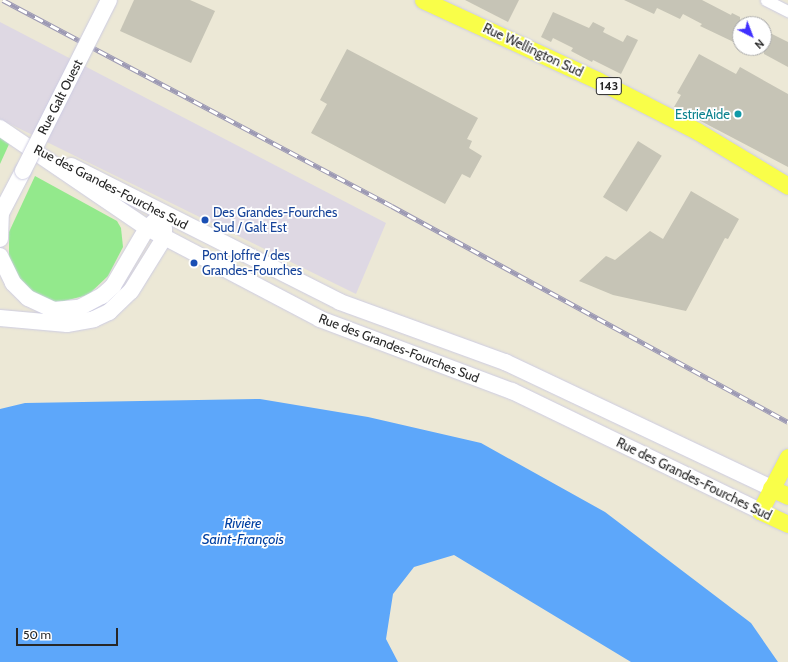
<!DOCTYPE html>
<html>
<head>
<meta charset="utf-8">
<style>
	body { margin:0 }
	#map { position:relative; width:788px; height:662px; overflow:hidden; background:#ece8d6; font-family:Cabin,sans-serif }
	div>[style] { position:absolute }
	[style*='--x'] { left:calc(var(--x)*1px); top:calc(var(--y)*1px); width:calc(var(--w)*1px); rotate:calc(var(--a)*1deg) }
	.industrial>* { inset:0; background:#ded8e3 }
	.green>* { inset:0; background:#93e98c }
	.water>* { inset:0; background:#5da7fa }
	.building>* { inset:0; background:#c6c4b6; transform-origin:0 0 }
	.roads { filter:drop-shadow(0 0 1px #cdcce2) drop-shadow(0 0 1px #cdcce2) }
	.street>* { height:11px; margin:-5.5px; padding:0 5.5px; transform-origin:5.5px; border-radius:5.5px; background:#fff }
	.secondary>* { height:16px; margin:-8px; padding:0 8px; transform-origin:8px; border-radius:8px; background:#fff }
	.primary>* { height:17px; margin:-8.5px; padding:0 8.5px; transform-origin:8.5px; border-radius:8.5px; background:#f9fe49 }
	.rail>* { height:4.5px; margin-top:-2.25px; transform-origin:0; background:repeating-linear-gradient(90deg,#fff 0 9px,#9c99b4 0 18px); box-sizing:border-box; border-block:1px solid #9c99b4 }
	.bridges { filter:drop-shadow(0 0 1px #cdcce2) drop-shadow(0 0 1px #cdcce2) }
	.secondary-bridge>* { height:16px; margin:-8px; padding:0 8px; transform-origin:8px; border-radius:8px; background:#fff }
	.dots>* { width:11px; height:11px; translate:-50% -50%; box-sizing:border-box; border:2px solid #fff; border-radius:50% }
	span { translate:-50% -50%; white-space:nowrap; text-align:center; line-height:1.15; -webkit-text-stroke:3.5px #fff; paint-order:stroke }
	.shield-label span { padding:1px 3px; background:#fff; border:1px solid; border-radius:3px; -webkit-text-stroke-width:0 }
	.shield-label { font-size:12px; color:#272727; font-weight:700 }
	.street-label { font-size:13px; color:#272727 }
	.culture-label { font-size:13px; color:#0d838f }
	.right { translate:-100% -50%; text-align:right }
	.transit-label { font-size:13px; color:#164399 }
	.left { translate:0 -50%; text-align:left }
	.water-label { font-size:14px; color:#0040a2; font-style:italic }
	.north { position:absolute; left:732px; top:16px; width:40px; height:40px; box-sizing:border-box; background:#fff; border:1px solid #a9a9a9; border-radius:50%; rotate:138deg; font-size:11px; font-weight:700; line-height:16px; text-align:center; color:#272727 }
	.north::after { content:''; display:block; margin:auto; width:14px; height:18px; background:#4030ff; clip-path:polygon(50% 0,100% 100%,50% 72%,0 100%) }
	.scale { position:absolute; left:16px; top:628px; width:102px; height:18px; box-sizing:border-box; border:2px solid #272727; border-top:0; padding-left:5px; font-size:12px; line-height:14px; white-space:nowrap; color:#272727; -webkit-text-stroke:3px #fff; paint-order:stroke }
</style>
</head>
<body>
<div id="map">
	<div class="industrial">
		<i style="clip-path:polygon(0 22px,386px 223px,356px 294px,0 119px)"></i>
	</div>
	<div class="green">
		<i style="clip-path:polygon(0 137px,10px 142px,0 164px)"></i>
		<i style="clip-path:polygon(35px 176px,117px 221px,121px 228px,123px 247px,108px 276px,88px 295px,56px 303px,26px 290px,9px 263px,9px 232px)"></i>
	</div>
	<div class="water">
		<i style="clip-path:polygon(260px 399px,368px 417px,481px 443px,605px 512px,751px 623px,778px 662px,631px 662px,454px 555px,414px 567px,393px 594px,386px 639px,398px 662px,0 662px,0 409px,25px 403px)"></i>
	</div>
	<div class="building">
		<i style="clip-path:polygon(134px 0,190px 0,215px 11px,191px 63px,120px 31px)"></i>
		<i style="clip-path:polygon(465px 0,519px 0,508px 22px)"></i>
		<i style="clip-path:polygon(624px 0,702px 0,731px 15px,732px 13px,740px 17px,740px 45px,700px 26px,702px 24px,683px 14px,680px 19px,657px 8px,654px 14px)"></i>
		<i style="clip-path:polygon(553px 12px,589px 28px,593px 22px,605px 28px,603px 32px,623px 42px,627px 35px,638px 40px,621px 74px,593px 60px,592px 62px,571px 51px,573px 48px,553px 38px,551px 42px,541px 37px)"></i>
		<i style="clip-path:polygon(764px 30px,788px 42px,788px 67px,764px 54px)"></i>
		<i style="clip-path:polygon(347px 49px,478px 118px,467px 139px,472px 141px,469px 148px,482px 156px,470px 178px,462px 174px,445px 204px,311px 133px,327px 104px,320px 100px)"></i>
		<i style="clip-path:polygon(699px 54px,736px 74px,740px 67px,788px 94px,788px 167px,674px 107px,681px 95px,677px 93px)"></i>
		<i style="left:638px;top:141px;width:28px;height:66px;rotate:32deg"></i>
		<i style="clip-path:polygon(691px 191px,739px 219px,728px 239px,725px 238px,686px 311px,613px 295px,579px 281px,606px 256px,615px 260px,650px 231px,663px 239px)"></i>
	</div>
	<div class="roads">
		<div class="street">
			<i style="--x:766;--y:0;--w:25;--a:27"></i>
		</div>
		<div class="secondary">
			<i style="--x:0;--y:128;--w:178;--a:34.2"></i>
			<i style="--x:147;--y:228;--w:195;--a:27.7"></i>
			<i style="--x:320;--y:319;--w:205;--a:20.6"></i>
			<i style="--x:512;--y:391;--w:276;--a:25.8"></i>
			<i style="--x:71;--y:166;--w:301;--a:26.8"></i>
			<i style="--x:340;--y:302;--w:176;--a:20"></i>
			<i style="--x:505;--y:362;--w:294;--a:25.3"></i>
			<i style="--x:0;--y:215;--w:50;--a:-62.4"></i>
			<i style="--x:0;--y:239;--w:28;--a:-88"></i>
			<i style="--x:0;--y:256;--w:30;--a:64"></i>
			<i style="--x:13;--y:283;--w:21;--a:45"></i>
			<i style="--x:28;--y:298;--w:29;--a:25"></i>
			<i style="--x:54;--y:310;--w:25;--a:-5"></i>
			<i style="--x:79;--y:308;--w:26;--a:-28"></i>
			<i style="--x:102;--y:296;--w:15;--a:-42"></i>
			<i style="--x:113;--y:286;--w:67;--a:-59.6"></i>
			<i style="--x:147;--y:228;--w:11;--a:-41"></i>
			<i style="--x:0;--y:318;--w:67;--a:5.1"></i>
			<i style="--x:67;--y:324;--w:27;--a:-10"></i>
			<i style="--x:94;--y:319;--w:17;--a:-25"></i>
			<i style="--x:109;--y:312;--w:30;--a:-44"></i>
			<i style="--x:131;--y:291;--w:62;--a:-58.1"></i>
			<i style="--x:164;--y:238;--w:10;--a:-90"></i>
		</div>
		<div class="primary">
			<i style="--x:423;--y:0;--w:192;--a:24.7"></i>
			<i style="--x:597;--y:80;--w:112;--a:27"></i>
			<i style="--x:697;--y:131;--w:106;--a:31.1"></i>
			<i style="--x:788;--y:457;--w:61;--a:117.4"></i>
			<i style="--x:760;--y:511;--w:31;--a:25"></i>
			<i style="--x:771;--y:488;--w:19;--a:25"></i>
		</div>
	</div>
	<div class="rail">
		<i style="--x:3;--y:0;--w:440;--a:27.9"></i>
		<i style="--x:392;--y:206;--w:451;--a:28.6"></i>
	</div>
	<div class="bridges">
		<div class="secondary-bridge">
			<i style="--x:23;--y:171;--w:191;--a:-63.3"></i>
		</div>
	</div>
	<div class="dots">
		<i style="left:738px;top:114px;background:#0f9aa8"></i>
		<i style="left:205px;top:220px;background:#1a4fb4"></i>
		<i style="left:194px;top:263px;background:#1a4fb4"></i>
	</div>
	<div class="shield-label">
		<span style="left:609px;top:86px">143</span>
	</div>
	<div class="street-label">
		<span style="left:533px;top:50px;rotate:25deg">Rue Wellington Sud</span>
		<span style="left:60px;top:97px;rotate:-63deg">Rue Galt Ouest</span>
		<span style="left:111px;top:187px;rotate:27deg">Rue des Grandes-Fourches Sud</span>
		<span style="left:399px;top:348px;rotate:21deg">Rue des Grandes-Fourches Sud</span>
		<span style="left:694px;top:479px;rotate:26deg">Rue des Grandes-Fourches Sud</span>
	</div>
	<div class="culture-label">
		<span class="right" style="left:730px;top:114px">EstrieAide</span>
	</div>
	<div class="transit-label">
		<span class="left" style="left:213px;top:220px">Des Grandes-Fourches<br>Sud / Galt Est</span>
		<span class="left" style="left:202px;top:263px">Pont Joffre / des<br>Grandes-Fourches</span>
	</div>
	<div class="water-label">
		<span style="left:243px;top:531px">Rivière<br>Saint-François</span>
	</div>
	<div class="north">N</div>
	<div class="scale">50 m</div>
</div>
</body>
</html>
